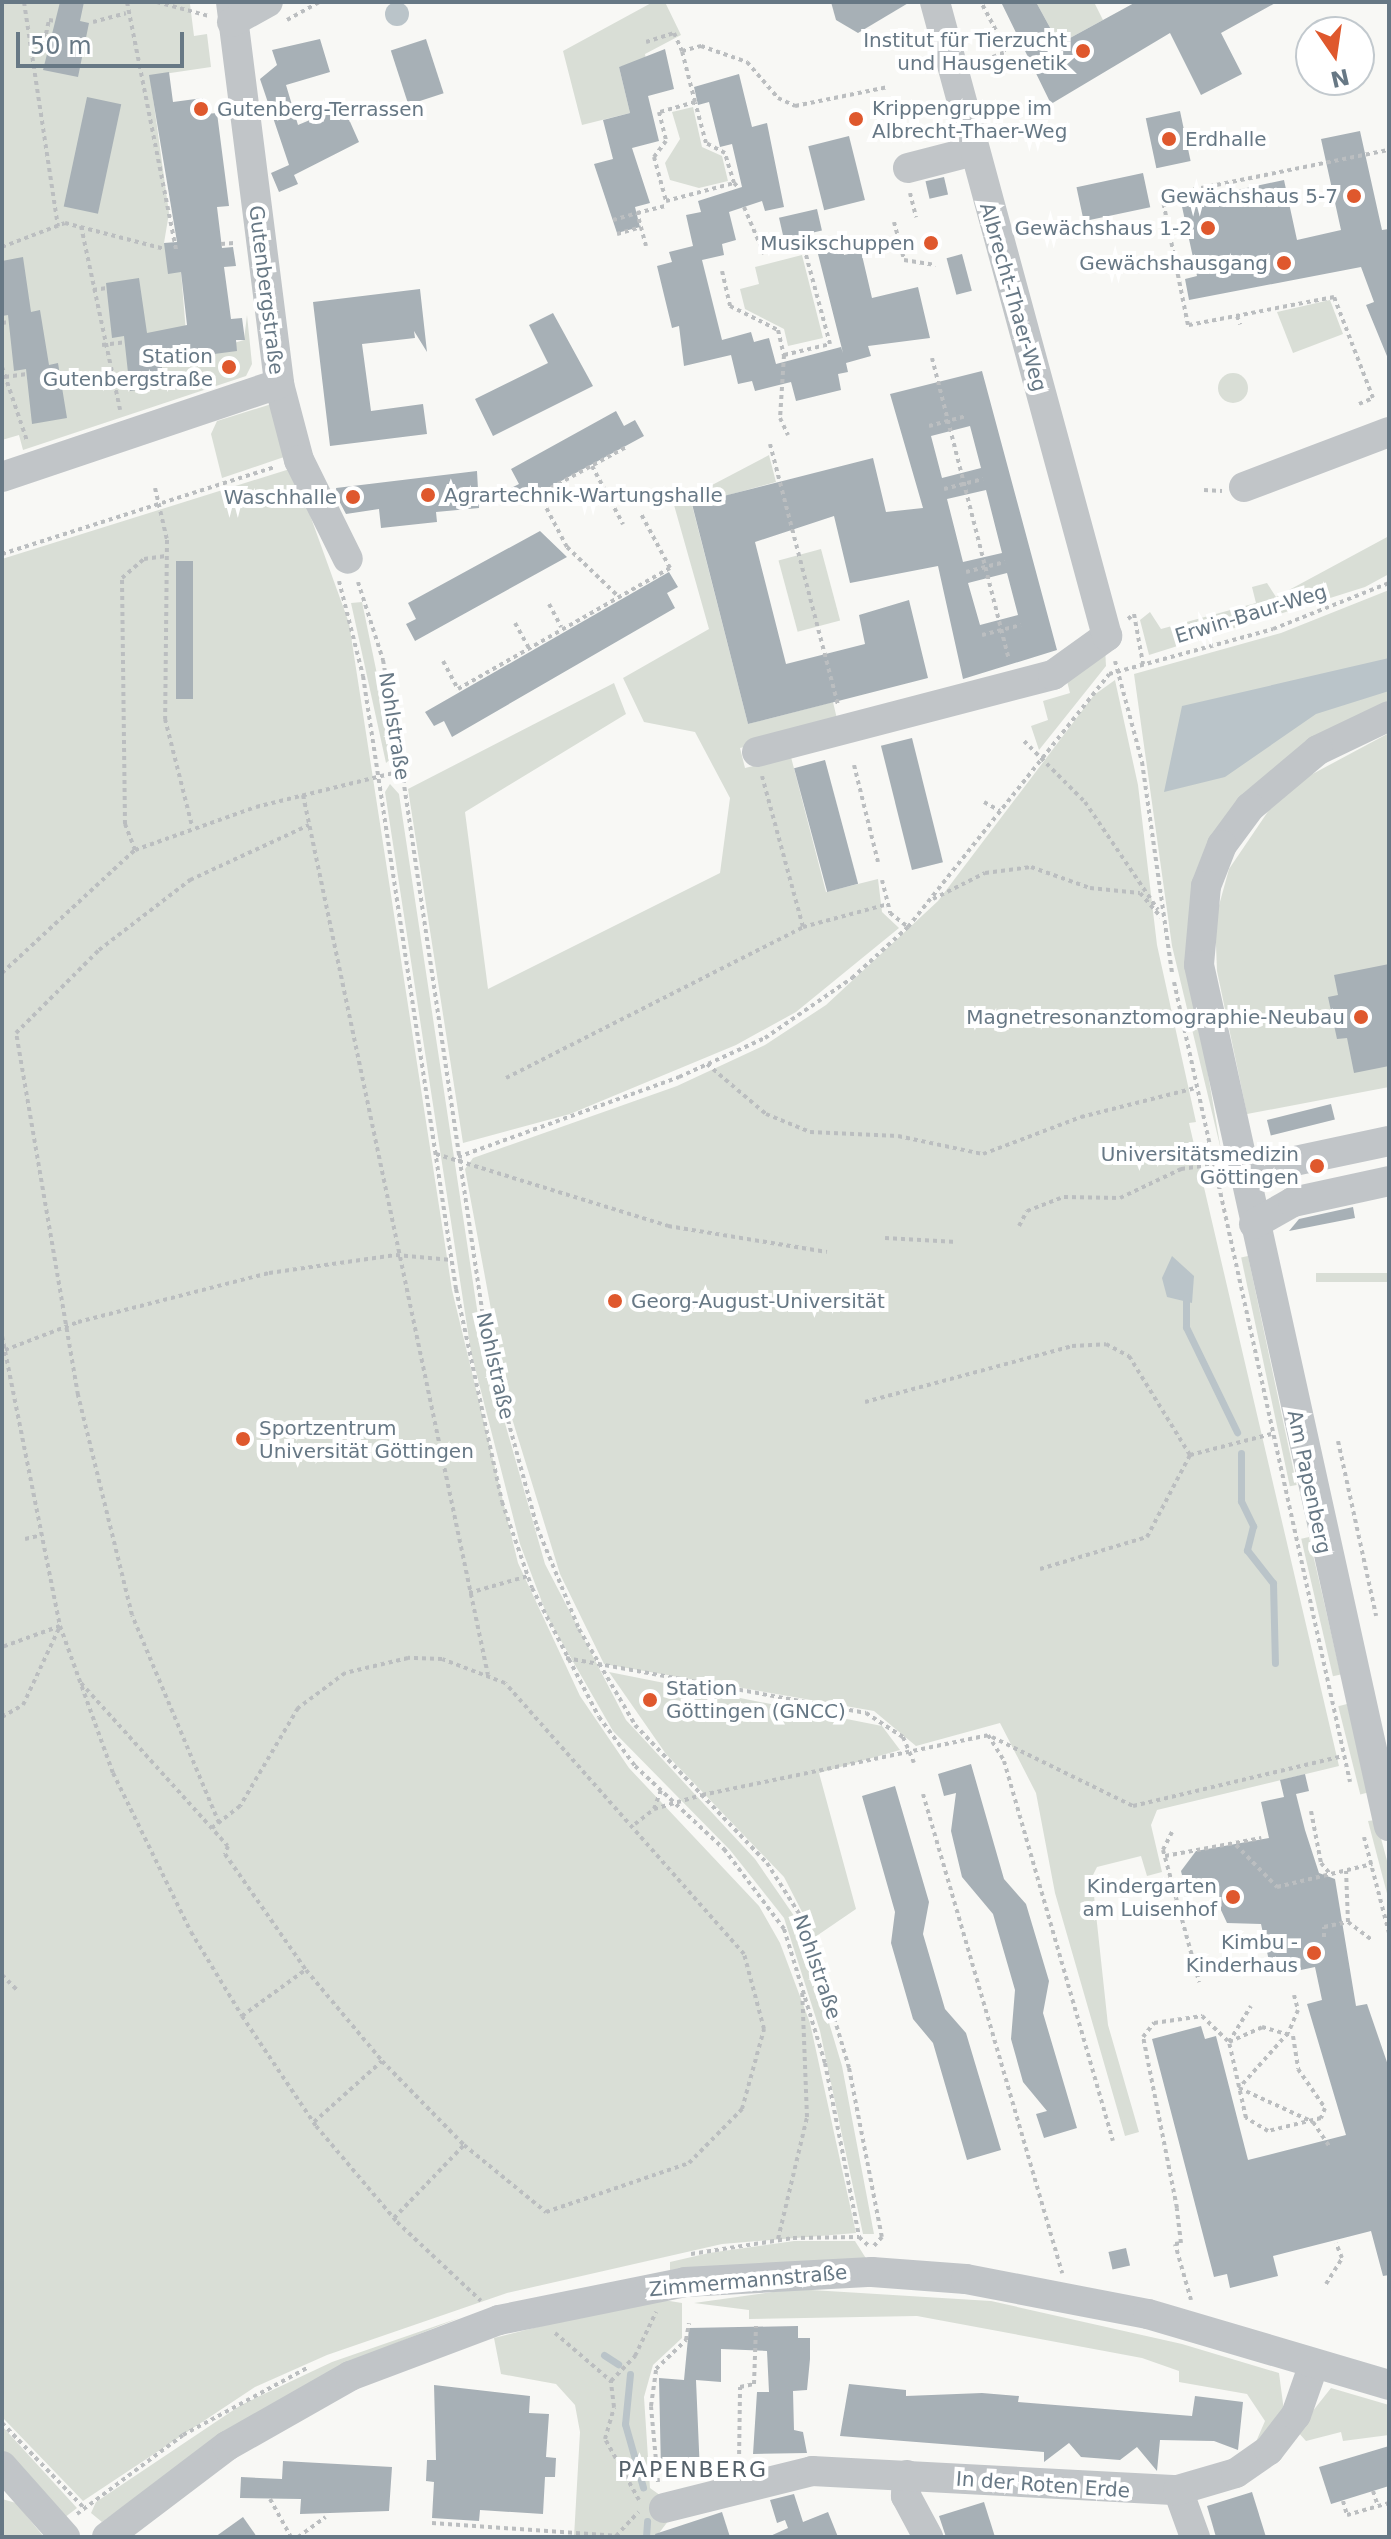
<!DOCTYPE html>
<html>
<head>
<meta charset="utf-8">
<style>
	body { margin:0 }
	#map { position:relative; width:1391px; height:2539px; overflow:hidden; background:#f8f8f5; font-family:"DejaVu Sans",sans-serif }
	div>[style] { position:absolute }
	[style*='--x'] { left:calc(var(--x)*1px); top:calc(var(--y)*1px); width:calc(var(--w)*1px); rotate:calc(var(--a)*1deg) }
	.green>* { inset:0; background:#d9ded6; transform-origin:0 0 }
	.round { border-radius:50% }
	.water>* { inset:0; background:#bac4c9 }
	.stream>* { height:7px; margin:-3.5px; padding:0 3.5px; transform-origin:3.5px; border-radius:3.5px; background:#bac4c9 }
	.building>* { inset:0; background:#a7b0b6; transform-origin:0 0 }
	.path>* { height:4px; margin-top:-2px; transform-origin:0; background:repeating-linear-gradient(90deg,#bbbec0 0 4px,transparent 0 8px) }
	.minor>* { height:30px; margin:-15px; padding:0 15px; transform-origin:15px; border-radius:15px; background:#c1c5c8 }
	.dots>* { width:22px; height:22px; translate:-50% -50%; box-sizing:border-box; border:4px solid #fff; border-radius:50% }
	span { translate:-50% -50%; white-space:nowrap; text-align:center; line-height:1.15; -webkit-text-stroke:8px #fff; paint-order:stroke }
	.poi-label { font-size:20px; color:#677885 }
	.right { translate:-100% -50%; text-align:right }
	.left { translate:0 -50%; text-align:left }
	.street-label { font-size:20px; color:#677885 }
	.neighbourhood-label { font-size:22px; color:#55616a; letter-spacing:2px }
	.frame { position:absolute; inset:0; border:4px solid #677885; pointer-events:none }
	.north { position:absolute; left:1295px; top:16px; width:80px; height:80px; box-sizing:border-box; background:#fff; border:2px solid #c2c9ce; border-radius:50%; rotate:167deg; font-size:22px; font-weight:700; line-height:32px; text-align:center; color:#677885 }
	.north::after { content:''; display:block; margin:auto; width:28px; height:36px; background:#df582d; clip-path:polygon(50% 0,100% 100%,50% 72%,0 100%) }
	.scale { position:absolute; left:16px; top:32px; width:168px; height:36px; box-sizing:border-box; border:4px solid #677885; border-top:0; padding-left:10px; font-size:24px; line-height:28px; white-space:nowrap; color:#677885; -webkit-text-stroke:6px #fff; paint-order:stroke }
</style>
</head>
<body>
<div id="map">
	<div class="green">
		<i style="clip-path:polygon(2px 2px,219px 2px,190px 4px,194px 36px,207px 34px,211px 67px,150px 76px,169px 213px,164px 243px,181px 272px,188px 357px,244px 340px,247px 315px,252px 364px,246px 376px,23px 450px,19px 435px,2px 440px)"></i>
		<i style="clip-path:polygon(653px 2px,665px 2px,681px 35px,645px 54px,646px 60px,619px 67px,630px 113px,582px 125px,563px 51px)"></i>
		<i style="clip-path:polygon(1036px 2px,1094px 2px,1103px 20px,1059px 44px)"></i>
		<i style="clip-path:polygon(693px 107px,702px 147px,722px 156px,728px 181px,699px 188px,670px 180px,665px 163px,680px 139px,672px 112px)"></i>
		<i style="clip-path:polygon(802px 255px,823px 338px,788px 346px,784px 329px,745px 309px,740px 289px,759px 284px,755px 267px)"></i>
		<i style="clip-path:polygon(1330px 300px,1343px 334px,1293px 353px,1277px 312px)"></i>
		<i class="round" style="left:1218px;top:373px;width:30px;height:30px"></i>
		<i style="clip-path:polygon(278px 402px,287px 456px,222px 478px,211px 434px,217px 421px)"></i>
		<i style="clip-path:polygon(769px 455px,776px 482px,692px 505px,748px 724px,833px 702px,838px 723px,740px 748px,745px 768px,791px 757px,826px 892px,878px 879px,882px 912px,899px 928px,796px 1012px,736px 1045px,570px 1114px,463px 1143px,408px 789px,614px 683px,626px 714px,465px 812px,488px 989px,720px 873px,730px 798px,695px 732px,644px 722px,623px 678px,709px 629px,674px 505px)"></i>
		<i style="clip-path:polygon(293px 468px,349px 623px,452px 1290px,518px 1563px,580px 1696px,629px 1768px,759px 1906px,780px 1943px,810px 2023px,856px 2233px,722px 2244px,507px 2293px,327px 2355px,255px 2387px,83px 2501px,2px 2417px,2px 559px)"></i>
		<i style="clip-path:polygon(1389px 536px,1389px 574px,1365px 587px,1149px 655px,1140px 620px,1150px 612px,1161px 629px,1256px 603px,1252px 587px,1267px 583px,1276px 597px)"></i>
		<i style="left:821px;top:549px;width:74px;height:44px;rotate:75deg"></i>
		<i style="clip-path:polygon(1389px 590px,1389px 705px,1356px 718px,1196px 878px,1187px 952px,1221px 1150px,1172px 946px,1134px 674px,1281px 633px)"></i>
		<i style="clip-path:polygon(362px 602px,394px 756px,386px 763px,351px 603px)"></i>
		<i style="clip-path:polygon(1105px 647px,1106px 666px,1039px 750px,1031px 726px,1048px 720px,1043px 701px,1070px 693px,1066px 677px)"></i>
		<i style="clip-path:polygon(1115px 680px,1138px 785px,1157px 945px,1196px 1122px,1189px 1123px,1339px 1766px,1157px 1810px,1151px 1825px,1162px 1872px,1147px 1876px,1141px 1856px,1097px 1867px,1092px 1877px,1108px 2025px,1139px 2132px,1125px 2136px,1055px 1893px,1036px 1793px,1000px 1723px,916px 1746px,874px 1711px,604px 1664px,560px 1574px,510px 1412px,465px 1169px,473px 1158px,677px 1086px,765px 1045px,826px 1005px,938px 901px,1094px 695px)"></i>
		<i style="clip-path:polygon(1389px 733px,1389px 1087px,1247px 1114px,1217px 971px,1215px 920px,1229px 869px,1269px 810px,1305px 778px)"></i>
		<i style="clip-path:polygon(390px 784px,399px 794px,482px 1342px,545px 1564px,626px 1720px,755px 1859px,799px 1923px,842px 2066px,874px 2234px,863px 2234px,820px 2031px,784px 1918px,730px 1850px,613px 1731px,548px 1618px,520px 1544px,471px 1352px,385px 792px)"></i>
		<i style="left:1248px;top:1256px;width:234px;height:7px;rotate:78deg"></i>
		<i style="left:1389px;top:1273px;width:9px;height:73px;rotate:90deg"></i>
		<i style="left:1309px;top:1537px;width:141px;height:8px;rotate:77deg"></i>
		<i style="clip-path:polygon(609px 1672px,882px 1726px,900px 1750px,819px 1773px,856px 1909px,815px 1937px,784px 1877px,666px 1754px)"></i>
		<i style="left:1347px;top:1704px;width:91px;height:9px;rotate:76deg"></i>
		<i style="clip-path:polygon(1376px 1820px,1389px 1868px,1389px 1901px,1368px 1821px)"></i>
		<i style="clip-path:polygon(794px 2241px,855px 2241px,867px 2260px,670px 2270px,670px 2262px,709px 2253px)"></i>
		<i style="clip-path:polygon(795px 2289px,991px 2301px,1182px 2344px,1279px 2373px,1284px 2411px,1252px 2451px,1265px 2421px,1247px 2394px,1179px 2382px,1179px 2371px,1142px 2358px,917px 2316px,749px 2319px,749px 2310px,694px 2303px)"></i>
		<i style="clip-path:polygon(651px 2298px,682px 2303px,682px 2338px,653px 2365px,644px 2397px,650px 2488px,664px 2498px,669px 2520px,656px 2537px,574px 2537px,580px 2432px,575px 2405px,556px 2384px,501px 2374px,494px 2338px)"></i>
		<i style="clip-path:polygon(459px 2318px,367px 2355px,243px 2421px,102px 2522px,91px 2513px,96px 2502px,241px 2405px,332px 2362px)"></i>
		<i style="clip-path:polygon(1331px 2388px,1389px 2405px,1389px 2435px,1343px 2441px,1341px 2432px,1306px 2441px,1297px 2431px)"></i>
		<i style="clip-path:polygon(2px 2426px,77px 2508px,64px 2518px,2px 2450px)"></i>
		<i style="clip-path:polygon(2px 2499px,16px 2503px,44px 2537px,2px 2537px)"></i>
	</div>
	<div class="water">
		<i class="round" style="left:385px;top:2px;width:24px;height:24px"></i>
		<i style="clip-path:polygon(1389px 658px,1389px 691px,1316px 714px,1225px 777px,1164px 792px,1182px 706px)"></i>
		<i style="clip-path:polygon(1172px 1256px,1194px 1276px,1192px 1303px,1167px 1297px,1162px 1278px)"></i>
	</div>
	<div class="stream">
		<i style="--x:1186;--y:1296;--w:31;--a:90"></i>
		<i style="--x:1186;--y:1327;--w:117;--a:64.1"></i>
		<i style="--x:1241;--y:1453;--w:48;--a:90"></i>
		<i style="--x:1241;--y:1501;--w:28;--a:64"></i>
		<i style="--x:1253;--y:1526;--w:25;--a:104"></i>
		<i style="--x:1247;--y:1550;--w:42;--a:51.8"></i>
		<i style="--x:1273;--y:1583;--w:80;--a:88.6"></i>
		<i style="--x:604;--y:2355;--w:17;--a:33"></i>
		<i style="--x:630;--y:2374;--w:50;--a:95.7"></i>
		<i style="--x:625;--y:2424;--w:66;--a:74.1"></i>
		<i style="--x:646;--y:2537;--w:16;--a:-86"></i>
	</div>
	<div class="building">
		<i style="clip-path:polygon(60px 2px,84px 2px,80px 21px,89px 23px,78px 77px,43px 70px)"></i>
		<i style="clip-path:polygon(831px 2px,910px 2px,858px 33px,836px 20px)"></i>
		<i style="clip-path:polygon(1001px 2px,1036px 2px,1059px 44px,1136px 2px,1277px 2px,1221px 33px,1242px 74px,1201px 95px,1170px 33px,1051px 104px)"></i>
		<i style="clip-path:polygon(320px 39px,330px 72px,286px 85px,298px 125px,343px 106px,359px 142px,294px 175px,298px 184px,279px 192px,271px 173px,289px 165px,260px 79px,277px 65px,272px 50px)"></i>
		<i style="left:426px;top:39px;width:57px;height:37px;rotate:72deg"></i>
		<i style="clip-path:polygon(665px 49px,674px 89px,648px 96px,659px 141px,632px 148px,650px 203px,635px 207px,640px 227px,617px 233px,594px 164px,613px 159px,603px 120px,630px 113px,619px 67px)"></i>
		<i style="clip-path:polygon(169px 72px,173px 102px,203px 98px,205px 114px,217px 113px,229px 206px,217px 207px,222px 248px,233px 247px,236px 266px,224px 267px,231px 319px,242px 318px,245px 340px,236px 340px,237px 351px,161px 361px,165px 386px,130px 391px,124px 336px,112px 338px,106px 283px,139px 278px,147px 333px,187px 325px,181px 272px,168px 274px,164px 243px,177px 242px,149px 75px)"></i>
		<i style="clip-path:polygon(739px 74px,752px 127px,767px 123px,784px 207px,765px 211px,762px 201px,729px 212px,736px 240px,722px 244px,724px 255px,702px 260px,722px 340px,751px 332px,754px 342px,769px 338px,776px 364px,841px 347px,843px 353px,817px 250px,842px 244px,844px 255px,861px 251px,872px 298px,918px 287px,930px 338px,868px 346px,871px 356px,846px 363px,848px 372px,838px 374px,841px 390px,796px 401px,791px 382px,755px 391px,752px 381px,738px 384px,731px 355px,684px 366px,679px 326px,672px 328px,657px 266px,672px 262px,669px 252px,693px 246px,686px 215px,701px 212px,698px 201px,742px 187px,732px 144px,720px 147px,709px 102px,698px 105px,694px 87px)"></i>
		<i style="left:87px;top:97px;width:35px;height:112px;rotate:12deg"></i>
		<i style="left:1180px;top:111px;width:51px;height:35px;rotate:78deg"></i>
		<i style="clip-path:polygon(1360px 131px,1382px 230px,1389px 229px,1389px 361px,1366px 305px,1374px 302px,1361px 267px,1189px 300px,1185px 279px,1197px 276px,1181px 202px,1284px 180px,1297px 240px,1341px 230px,1321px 139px)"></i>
		<i style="left:849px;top:136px;width:66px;height:42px;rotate:76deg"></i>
		<i style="left:1143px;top:173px;width:35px;height:68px;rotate:78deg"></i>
		<i style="left:944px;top:177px;width:18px;height:19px;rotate:77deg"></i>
		<i style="left:817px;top:209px;width:22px;height:39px;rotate:77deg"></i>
		<i style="left:962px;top:254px;width:38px;height:16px;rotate:75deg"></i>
		<i style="clip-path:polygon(23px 257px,31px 312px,40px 310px,49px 365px,58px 363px,67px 418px,32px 424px,26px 369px,14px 371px,8px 315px,2px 316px,2px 261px)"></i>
		<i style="clip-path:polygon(420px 289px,427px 352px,414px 331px,415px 338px,362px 344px,371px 411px,423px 404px,427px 434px,330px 446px,313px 302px)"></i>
		<i style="clip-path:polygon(553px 313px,593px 386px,493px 436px,475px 399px,548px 363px,529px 325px)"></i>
		<i style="clip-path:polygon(evenodd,982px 371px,1057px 650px,963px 679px,938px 566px,850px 583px,834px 516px,755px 542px,786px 664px,865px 644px,859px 615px,909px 600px,928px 678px,748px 724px,692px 504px,873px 458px,886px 512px,923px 508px,890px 394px,982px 371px,970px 426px,981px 468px,942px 478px,931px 436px,970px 426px,982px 371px,986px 490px,1002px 553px,963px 562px,947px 499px,986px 490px,982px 371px,1007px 573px,1018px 615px,980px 625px,968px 583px,1007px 573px)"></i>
		<i style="clip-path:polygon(616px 411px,624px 426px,635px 420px,644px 436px,517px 505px,509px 489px,519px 484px,511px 469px)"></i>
		<i style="clip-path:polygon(477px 471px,479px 508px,436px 512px,437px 522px,381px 528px,379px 509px,346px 514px,337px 497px,336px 488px)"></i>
		<i style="clip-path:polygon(540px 531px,567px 557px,415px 641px,406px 624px,416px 619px,408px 603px)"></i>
		<i style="left:176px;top:561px;width:17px;height:138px"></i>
		<i style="clip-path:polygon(669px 572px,678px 587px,667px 593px,675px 608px,452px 737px,444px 721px,434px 726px,425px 712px)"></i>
		<i style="left:912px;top:738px;width:128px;height:32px;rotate:76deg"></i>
		<i style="left:825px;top:760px;width:128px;height:32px;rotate:75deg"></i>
		<i style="clip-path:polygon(1389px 964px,1389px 1066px,1354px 1073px,1347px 1038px,1337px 1039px,1328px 997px,1338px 995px,1334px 975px)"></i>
		<i style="left:1331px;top:1104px;width:16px;height:66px;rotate:76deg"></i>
		<i style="clip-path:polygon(1353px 1207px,1355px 1218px,1289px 1231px,1299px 1219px)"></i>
		<i style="clip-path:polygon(971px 1764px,1004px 1879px,1026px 1904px,1049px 1981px,1043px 2013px,1077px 2128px,1044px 2138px,1036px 2114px,1047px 2111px,1023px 2082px,1011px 2039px,1015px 1990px,993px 1914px,962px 1877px,951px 1831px,956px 1793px,944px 1796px,938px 1774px)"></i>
		<i style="clip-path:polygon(1305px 1774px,1309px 1791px,1296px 1794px,1305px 1830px,1319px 1873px,1335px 1879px,1356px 2006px,1367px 2004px,1389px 2068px,1389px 2275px,1383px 2276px,1371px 2231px,1273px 2256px,1278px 2276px,1230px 2288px,1227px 2274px,1214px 2277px,1152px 2039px,1201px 2026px,1205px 2039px,1216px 2036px,1248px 2160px,1346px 2135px,1307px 2004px,1322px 2000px,1315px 1967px,1282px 1974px,1278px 1959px,1269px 1961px,1261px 1924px,1227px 1923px,1213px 1893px,1185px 1887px,1181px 1871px,1196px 1851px,1269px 1838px,1261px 1802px,1284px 1797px,1280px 1780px)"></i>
		<i style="clip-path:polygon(895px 1786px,929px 1902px,923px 1934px,945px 2009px,966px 2033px,1001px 2150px,967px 2160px,933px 2043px,913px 2019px,891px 1943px,895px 1912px,862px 1796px)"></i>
		<i style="left:1126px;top:2248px;width:18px;height:18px;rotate:77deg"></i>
		<i style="clip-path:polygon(798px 2326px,798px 2338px,810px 2338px,810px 2359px,807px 2390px,793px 2391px,794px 2430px,803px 2432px,807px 2453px,753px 2454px,757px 2392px,769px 2392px,767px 2351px,721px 2349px,721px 2382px,696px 2380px,700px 2473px,661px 2472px,659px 2378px,684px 2380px,689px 2328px)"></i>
		<i style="clip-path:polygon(849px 2384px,906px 2390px,906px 2396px,982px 2393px,1019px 2396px,1018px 2402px,1192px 2416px,1195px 2396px,1243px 2402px,1238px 2450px,1214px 2441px,1160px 2440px,1157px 2471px,1137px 2447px,1120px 2460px,1081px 2457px,1069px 2443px,1044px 2462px,1044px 2452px,840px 2436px)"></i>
		<i style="clip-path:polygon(434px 2385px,530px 2396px,529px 2413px,549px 2414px,546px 2457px,556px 2458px,555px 2477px,545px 2477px,543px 2514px,480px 2510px,479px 2521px,432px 2518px,434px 2482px,426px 2481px,427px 2460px,436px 2460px)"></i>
		<i style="clip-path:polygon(1389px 2446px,1389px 2486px,1331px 2504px,1319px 2467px)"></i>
		<i style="clip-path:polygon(283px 2461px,392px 2467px,389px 2511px,300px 2514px,301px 2499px,240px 2498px,241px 2477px,282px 2479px)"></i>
		<i style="clip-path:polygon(1252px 2492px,1266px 2537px,1216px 2537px,1207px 2506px)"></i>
		<i style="clip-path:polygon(794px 2494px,803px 2522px,828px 2512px,838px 2537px,768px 2537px,788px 2528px,785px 2520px,777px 2523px,770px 2500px)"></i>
		<i style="clip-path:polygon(984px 2502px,995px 2537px,946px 2537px,939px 2516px)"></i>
		<i style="clip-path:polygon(722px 2512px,730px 2537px,656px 2537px,655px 2534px)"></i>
		<i style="clip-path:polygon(243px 2517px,257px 2537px,215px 2537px)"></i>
	</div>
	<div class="path">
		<i style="--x:24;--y:2;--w:227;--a:81.4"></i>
		<i style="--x:127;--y:2;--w:253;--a:78.8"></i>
		<i style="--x:157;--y:2;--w:54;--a:15.1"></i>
		<i style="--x:287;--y:20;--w:38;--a:-29"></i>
		<i style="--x:93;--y:22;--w:34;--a:-15"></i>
		<i style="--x:646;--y:42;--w:29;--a:-18"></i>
		<i style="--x:674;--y:33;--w:20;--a:66"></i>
		<i style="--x:31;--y:46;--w:19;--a:-39"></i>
		<i style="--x:46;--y:34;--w:14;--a:-78"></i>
		<i style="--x:49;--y:20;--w:7;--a:8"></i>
		<i style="--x:978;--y:63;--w:31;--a:-22"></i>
		<i style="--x:1007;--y:51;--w:55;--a:-118"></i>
		<i style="--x:695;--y:102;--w:53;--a:-104.3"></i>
		<i style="--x:682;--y:51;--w:20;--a:-15"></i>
		<i style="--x:701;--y:46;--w:49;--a:19.2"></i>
		<i style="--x:747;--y:62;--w:48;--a:49.3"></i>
		<i style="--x:778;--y:98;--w:19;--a:25"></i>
		<i style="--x:795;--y:106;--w:95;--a:-11.5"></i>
		<i style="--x:734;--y:183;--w:31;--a:-107"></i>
		<i style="--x:725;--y:153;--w:21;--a:-152"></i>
		<i style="--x:706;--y:143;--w:42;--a:-105"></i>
		<i style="--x:695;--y:102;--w:37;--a:164"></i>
		<i style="--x:659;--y:112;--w:30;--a:76"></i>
		<i style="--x:666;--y:141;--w:20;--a:127"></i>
		<i style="--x:654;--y:157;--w:46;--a:74.7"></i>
		<i style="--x:666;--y:201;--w:70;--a:-14.8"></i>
		<i style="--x:734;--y:183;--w:7;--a:45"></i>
		<i style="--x:910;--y:193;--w:25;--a:76"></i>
		<i style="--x:744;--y:207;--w:51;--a:66.9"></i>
		<i style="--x:613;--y:220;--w:25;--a:-16"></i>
		<i style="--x:894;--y:222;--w:39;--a:75"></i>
		<i style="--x:904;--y:260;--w:32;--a:9"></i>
		<i style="--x:81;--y:226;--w:188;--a:78"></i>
		<i style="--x:617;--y:234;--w:25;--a:-16"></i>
		<i style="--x:221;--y:244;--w:13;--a:-4"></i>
		<i style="--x:646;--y:246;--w:34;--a:-105"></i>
		<i style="--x:637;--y:213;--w:29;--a:-14"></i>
		<i style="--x:2;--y:247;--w:67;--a:-20.9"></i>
		<i style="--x:65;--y:223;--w:103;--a:14.6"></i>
		<i style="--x:722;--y:271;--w:36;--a:77"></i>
		<i style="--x:730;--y:306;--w:54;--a:26.6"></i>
		<i style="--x:778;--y:330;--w:26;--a:77"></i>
		<i style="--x:784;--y:355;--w:47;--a:-13.4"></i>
		<i style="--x:830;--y:344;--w:104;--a:-105.1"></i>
		<i style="--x:93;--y:290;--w:14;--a:-8"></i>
		<i style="--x:1237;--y:316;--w:9;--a:69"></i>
		<i style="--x:2;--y:323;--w:7;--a:-8"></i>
		<i style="--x:102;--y:345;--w:23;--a:-7"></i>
		<i style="--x:784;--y:355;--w:63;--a:93.6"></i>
		<i style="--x:780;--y:418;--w:19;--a:65"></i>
		<i style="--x:932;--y:358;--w:311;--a:75.7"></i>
		<i style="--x:2;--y:367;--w:78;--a:71.3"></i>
		<i style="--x:5;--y:377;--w:22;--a:-8"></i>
		<i style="--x:1359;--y:404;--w:15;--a:-23"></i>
		<i style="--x:1373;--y:398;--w:108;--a:-111.1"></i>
		<i style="--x:1334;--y:297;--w:149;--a:169.1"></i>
		<i style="--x:1188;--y:325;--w:132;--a:-101.4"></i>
		<i style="--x:1162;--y:196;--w:232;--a:-11.5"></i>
		<i style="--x:929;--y:426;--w:39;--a:-15"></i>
		<i style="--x:770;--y:444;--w:270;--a:75.4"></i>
		<i style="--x:592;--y:466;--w:66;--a:61.9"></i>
		<i style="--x:155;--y:488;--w:53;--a:77"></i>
		<i style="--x:167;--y:540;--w:179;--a:90.6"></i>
		<i style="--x:165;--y:719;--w:110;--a:75.8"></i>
		<i style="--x:944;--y:489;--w:40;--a:-14.4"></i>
		<i style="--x:1204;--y:490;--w:18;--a:3"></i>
		<i style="--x:539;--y:494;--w:60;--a:62.2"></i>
		<i style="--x:567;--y:547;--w:71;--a:43.9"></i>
		<i style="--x:523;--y:503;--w:119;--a:-28.5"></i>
		<i style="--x:2;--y:554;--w:286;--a:-17.7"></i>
		<i style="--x:966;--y:572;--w:40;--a:-14.4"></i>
		<i style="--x:339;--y:581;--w:98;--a:75.8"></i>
		<i style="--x:363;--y:676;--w:620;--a:81.37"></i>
		<i style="--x:456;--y:1289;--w:218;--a:77.8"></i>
		<i style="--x:502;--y:1502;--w:91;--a:70.8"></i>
		<i style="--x:532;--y:1588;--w:145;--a:62.6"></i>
		<i style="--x:599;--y:1717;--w:61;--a:53.7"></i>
		<i style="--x:635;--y:1766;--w:122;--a:43"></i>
		<i style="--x:724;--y:1849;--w:100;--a:53.1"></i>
		<i style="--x:784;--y:1929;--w:140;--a:73"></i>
		<i style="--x:825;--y:2063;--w:177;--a:78.9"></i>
		<i style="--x:358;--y:582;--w:82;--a:72.2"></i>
		<i style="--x:383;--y:660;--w:113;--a:80.3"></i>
		<i style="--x:402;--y:771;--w:578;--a:81.55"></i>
		<i style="--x:487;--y:1343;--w:191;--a:74.8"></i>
		<i style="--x:537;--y:1527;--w:110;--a:67.6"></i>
		<i style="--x:579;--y:1629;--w:111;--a:59.7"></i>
		<i style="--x:635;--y:1725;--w:191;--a:46.3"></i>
		<i style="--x:767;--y:1863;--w:75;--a:57.6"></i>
		<i style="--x:807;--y:1926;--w:148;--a:73.5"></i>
		<i style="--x:849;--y:2068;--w:172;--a:79"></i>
		<i style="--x:882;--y:2237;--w:12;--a:132"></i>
		<i style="--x:549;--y:604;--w:26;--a:62"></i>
		<i style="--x:1128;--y:619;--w:8;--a:-40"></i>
		<i style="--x:1134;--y:614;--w:51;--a:79.8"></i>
		<i style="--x:515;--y:623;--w:31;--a:61"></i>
		<i style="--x:982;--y:635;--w:40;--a:-14.4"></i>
		<i style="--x:443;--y:661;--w:32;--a:62"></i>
		<i style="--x:458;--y:689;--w:244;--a:-29.7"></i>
		<i style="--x:670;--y:568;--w:61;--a:-118.2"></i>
		<i style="--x:1115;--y:661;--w:105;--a:75"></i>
		<i style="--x:1142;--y:762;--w:213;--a:81.9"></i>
		<i style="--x:1024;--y:741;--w:86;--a:45"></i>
		<i style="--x:1085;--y:802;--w:130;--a:55.9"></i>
		<i style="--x:854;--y:765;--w:100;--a:76.1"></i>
		<i style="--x:762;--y:776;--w:156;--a:74.8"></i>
		<i style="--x:803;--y:927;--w:88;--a:-15.1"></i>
		<i style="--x:303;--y:795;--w:899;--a:78.13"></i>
		<i style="--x:984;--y:802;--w:18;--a:29"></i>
		<i style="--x:135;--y:850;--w:28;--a:-111"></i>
		<i style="--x:125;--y:824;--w:246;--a:-90.7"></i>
		<i style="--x:122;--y:578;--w:29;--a:-41"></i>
		<i style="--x:144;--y:559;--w:22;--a:-8"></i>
		<i style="--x:882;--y:880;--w:34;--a:76"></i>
		<i style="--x:890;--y:913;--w:23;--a:38"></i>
		<i style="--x:933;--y:899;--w:58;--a:-26.6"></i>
		<i style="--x:985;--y:873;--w:46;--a:-7.4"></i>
		<i style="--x:1031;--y:867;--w:63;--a:19.6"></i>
		<i style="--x:1090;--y:888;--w:50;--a:5.7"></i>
		<i style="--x:1140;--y:893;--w:32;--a:49"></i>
		<i style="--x:2;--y:973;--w:181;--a:-42.8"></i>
		<i style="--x:135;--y:850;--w:128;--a:-19.6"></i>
		<i style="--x:256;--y:807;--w:150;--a:-13.9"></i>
		<i style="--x:1174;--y:982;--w:819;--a:77.59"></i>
		<i style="--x:707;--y:1064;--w:77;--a:40.3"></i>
		<i style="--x:766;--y:1114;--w:48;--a:22.2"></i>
		<i style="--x:810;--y:1132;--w:88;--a:2.6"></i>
		<i style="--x:898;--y:1136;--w:87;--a:12"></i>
		<i style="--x:983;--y:1154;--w:105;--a:-20.7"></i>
		<i style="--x:1081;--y:1117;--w:119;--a:-14.2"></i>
		<i style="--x:506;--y:1078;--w:333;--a:-26.9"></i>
		<i style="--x:436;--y:1154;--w:243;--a:17.2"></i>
		<i style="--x:668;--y:1226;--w:161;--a:9.3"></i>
		<i style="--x:458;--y:1157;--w:235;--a:-19.9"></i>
		<i style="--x:679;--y:1077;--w:94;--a:-24.4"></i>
		<i style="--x:765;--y:1038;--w:106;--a:-34.6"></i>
		<i style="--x:852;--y:978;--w:76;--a:-42.3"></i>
		<i style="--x:908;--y:927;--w:323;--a:-51.5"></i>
		<i style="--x:1109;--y:674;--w:170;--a:-15.3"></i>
		<i style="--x:1273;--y:629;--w:125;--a:-21.6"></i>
		<i style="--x:1019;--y:1226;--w:17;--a:-62"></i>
		<i style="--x:1027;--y:1211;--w:40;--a:-21"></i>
		<i style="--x:1064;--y:1197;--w:56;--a:1"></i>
		<i style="--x:1120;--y:1198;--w:68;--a:-25.4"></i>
		<i style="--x:1181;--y:1169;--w:34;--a:-8"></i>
		<i style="--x:885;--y:1238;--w:72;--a:3.2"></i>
		<i style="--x:2;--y:1336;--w:296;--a:78.7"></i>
		<i style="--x:60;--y:1626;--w:62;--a:160.1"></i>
		<i style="--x:5;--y:1350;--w:78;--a:-21"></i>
		<i style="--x:78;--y:1322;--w:197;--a:-14.4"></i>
		<i style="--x:269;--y:1273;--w:128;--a:-8.1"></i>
		<i style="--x:396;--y:1255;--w:56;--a:5.1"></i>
		<i style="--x:865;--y:1402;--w:214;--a:-15.1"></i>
		<i style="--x:1072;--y:1346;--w:34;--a:-3"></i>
		<i style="--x:1106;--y:1344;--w:26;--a:28"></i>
		<i style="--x:1129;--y:1356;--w:116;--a:58.4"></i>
		<i style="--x:1338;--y:1441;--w:179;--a:77.7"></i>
		<i style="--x:25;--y:1539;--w:17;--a:-13"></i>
		<i style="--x:1040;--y:1569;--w:112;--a:-16.7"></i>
		<i style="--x:1147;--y:1537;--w:93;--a:-62.3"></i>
		<i style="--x:1190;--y:1455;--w:84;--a:-14.5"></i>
		<i style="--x:469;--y:1593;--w:61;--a:-16.1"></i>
		<i style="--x:60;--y:1626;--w:156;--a:70.2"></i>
		<i style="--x:113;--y:1773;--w:177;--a:63.9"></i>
		<i style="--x:191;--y:1932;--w:98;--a:58.7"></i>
		<i style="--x:242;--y:2016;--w:133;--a:56.1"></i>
		<i style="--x:316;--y:2126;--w:126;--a:49.8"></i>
		<i style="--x:397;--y:2222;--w:115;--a:43.2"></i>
		<i style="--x:566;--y:1658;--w:305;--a:10.4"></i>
		<i style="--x:866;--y:1713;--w:44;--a:33"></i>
		<i style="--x:903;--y:1737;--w:28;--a:67"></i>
		<i style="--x:81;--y:1683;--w:219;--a:48"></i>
		<i style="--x:228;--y:1846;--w:9;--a:111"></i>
		<i style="--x:225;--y:1854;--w:141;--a:55.1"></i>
		<i style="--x:306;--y:1970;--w:119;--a:50.1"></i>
		<i style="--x:382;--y:2061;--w:117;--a:45.7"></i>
		<i style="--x:464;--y:2145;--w:106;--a:39.3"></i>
		<i style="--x:546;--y:2212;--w:151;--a:-18.9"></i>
		<i style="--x:689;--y:2163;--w:76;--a:-45.5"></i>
		<i style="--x:742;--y:2109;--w:83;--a:-74.6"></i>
		<i style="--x:764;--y:2029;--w:78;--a:-104.9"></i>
		<i style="--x:744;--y:1954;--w:361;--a:-131.4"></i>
		<i style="--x:505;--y:1683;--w:67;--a:-159.1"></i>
		<i style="--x:442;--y:1659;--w:34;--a:-178"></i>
		<i style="--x:408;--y:1658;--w:65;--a:166.6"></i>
		<i style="--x:345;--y:1673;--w:59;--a:143.3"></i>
		<i style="--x:298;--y:1708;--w:114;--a:120.6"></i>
		<i style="--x:240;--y:1806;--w:36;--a:142"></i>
		<i style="--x:2;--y:1717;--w:24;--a:-30"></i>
		<i style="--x:23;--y:1705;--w:85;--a:-64.9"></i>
		<i style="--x:992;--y:1737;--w:157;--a:26.1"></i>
		<i style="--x:1133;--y:1806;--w:216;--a:-13.4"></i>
		<i style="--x:923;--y:1794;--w:499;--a:73.8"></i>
		<i style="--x:654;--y:1809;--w:20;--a:-70"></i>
		<i style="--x:1311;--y:1811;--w:53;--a:79.1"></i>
		<i style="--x:1321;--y:1863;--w:16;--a:50"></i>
		<i style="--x:219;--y:1823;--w:225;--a:-112.7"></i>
		<i style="--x:132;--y:1615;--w:227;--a:-103.8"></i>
		<i style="--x:78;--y:1395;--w:367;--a:-99.7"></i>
		<i style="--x:16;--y:1033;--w:117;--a:-45"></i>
		<i style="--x:99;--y:950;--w:115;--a:-37.6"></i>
		<i style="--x:190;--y:880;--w:131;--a:-24.8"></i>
		<i style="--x:635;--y:1824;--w:24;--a:-38"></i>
		<i style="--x:654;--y:1809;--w:50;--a:-16.3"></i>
		<i style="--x:702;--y:1795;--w:292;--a:-11.8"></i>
		<i style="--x:988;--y:1735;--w:31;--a:58"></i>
		<i style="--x:1004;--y:1761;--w:395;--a:74"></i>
		<i style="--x:1172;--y:1832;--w:20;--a:117"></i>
		<i style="--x:1163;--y:1850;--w:137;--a:74.7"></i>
		<i style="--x:1364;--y:1837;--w:99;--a:75.4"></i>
		<i style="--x:1236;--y:1845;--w:59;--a:45.7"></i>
		<i style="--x:1277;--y:1887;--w:98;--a:-13.6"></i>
		<i style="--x:1165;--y:1856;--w:98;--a:-10.6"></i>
		<i style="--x:1348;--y:1922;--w:31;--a:37"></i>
		<i style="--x:1324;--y:1937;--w:10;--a:-90"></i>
		<i style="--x:1324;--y:1927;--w:25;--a:-12"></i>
		<i style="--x:1348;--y:1922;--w:51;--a:-92.2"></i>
		<i style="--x:1194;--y:1962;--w:26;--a:2"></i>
		<i style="--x:2;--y:1975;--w:23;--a:45"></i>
		<i style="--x:1294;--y:1995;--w:16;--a:75"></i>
		<i style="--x:1298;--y:2010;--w:25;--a:113"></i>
		<i style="--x:1288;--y:2033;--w:74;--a:131.7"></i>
		<i style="--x:1239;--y:2088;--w:81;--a:24.7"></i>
		<i style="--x:1313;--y:2122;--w:29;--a:56"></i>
		<i style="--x:242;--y:2016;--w:78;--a:-36.1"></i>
		<i style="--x:1262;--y:2027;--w:32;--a:16"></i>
		<i style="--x:1293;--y:2036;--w:33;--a:81"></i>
		<i style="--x:1298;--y:2069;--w:47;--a:55.3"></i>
		<i style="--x:1325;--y:2108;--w:11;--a:112"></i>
		<i style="--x:1321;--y:2118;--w:55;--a:166.2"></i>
		<i style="--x:1268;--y:2131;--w:26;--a:-149"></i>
		<i style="--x:1246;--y:2118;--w:78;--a:-102.6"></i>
		<i style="--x:1229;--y:2042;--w:36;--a:-24"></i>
		<i style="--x:314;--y:2122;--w:91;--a:-41.9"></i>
		<i style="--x:394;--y:2218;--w:101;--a:-46.2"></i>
		<i style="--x:778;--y:2239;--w:125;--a:-76.6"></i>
		<i style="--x:807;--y:2117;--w:128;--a:-92.2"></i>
		<i style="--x:691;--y:2254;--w:103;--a:-8.9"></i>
		<i style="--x:793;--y:2238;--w:66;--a:-0.9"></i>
		<i style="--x:859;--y:2237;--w:13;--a:42"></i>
		<i style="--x:1326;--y:2284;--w:31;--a:-58"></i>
		<i style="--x:1342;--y:2258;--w:16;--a:-112"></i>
		<i style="--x:1191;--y:2300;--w:58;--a:-105.9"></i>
		<i style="--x:1175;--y:2244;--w:6;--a:-9"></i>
		<i style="--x:1181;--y:2243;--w:35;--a:-97"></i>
		<i style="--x:1177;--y:2208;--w:174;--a:-101.2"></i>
		<i style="--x:1143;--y:2037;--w:18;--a:-52"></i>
		<i style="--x:1154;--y:2023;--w:49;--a:-8.3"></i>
		<i style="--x:1202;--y:2016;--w:37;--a:44"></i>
		<i style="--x:1229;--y:2042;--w:42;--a:-58.6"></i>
		<i style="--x:555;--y:2333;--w:74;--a:40.6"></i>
		<i style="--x:2;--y:2423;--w:118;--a:46"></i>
		<i style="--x:739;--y:2462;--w:75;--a:-89.2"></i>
		<i style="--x:740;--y:2387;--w:14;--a:-12"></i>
		<i style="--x:754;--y:2384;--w:58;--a:-88"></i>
		<i style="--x:658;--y:2482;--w:76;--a:-95.3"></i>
		<i style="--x:651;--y:2406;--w:37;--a:-82"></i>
		<i style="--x:656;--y:2369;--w:42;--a:-44"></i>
		<i style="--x:686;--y:2340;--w:17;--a:-80"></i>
		<i style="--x:1373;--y:2491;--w:16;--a:72"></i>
		<i style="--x:270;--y:2499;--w:43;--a:61.1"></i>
		<i style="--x:639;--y:2500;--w:70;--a:-119.1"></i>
		<i style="--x:605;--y:2439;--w:33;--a:-74"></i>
		<i style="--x:614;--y:2407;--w:26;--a:-97"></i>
		<i style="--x:611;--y:2381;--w:35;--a:-46"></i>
		<i style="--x:635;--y:2356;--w:49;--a:-64.5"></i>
		<i style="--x:1343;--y:2501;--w:15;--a:74"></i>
		<i style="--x:1347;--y:2515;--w:44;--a:-15.9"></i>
		<i style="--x:77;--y:2514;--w:132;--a:-36.7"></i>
		<i style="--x:183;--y:2435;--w:143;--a:-28.4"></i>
		<i style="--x:432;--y:2523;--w:184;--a:4"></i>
		<i style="--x:616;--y:2536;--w:33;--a:-47"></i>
		<i style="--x:298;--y:2537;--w:34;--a:-36"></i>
	</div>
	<div class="minor">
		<i style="--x:231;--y:2;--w:385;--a:82.8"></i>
		<i style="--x:279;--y:384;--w:79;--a:75.3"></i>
		<i style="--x:299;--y:460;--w:110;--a:63.7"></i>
		<i style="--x:232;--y:22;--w:41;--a:-29.1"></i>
		<i style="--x:908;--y:168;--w:68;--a:-14.4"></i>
		<i style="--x:2;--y:477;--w:292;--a:-18.6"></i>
		<i style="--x:1244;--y:487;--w:155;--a:-20.8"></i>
		<i style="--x:1389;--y:716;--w:79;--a:154.4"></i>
		<i style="--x:1318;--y:750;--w:89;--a:140"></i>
		<i style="--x:1250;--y:807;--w:47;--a:126.4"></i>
		<i style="--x:1222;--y:845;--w:44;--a:111.3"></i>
		<i style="--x:1206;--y:886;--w:79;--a:95.1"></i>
		<i style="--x:1199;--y:965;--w:882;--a:77.56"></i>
		<i style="--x:757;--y:752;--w:306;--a:-14.6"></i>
		<i style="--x:1053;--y:675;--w:67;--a:-35.8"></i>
		<i style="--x:1107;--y:636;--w:657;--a:-105.18"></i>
		<i style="--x:1243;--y:1172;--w:149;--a:-12"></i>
		<i style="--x:1254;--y:1224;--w:45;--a:-29.4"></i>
		<i style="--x:1293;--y:1202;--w:98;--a:-12.3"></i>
		<i style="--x:2;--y:2466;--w:95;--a:48.4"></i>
		<i style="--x:907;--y:2475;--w:21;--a:93"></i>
		<i style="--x:906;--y:2496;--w:47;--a:61.8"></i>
		<i style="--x:1178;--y:2490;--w:50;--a:70.1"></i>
		<i style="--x:664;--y:2508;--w:153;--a:-14"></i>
		<i style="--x:812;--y:2471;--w:366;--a:3"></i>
		<i style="--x:1178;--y:2490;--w:60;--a:-16.3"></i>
		<i style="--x:1236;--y:2473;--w:40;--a:-34.9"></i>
		<i style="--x:1269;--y:2450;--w:44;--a:-52.4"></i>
		<i style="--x:1296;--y:2415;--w:54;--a:-70.6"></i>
		<i style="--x:107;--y:2537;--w:151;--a:-37.2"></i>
		<i style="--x:227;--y:2446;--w:142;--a:-29.6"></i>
		<i style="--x:350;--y:2376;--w:159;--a:-20.6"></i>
		<i style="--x:499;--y:2320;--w:190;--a:-11.5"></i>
		<i style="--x:685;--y:2282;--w:187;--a:-3.1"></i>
		<i style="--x:872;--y:2272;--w:94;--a:4.3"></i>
		<i style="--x:966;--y:2279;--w:185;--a:10.9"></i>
		<i style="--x:1148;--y:2314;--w:251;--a:16.4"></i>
	</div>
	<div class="dots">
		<i style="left:1083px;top:51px;background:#df582d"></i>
		<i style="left:201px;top:109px;background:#df582d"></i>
		<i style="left:856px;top:119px;background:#df582d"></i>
		<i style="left:1169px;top:139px;background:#df582d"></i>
		<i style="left:1354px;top:196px;background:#df582d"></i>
		<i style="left:1208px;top:228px;background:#df582d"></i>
		<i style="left:931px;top:243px;background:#df582d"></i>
		<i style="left:1284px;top:263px;background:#df582d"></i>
		<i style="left:229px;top:367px;background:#df582d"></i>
		<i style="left:428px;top:495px;background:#df582d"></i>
		<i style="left:353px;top:497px;background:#df582d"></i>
		<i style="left:1361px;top:1017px;background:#df582d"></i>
		<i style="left:1317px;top:1166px;background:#df582d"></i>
		<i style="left:615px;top:1301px;background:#df582d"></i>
		<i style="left:243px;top:1439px;background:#df582d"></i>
		<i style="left:650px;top:1700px;background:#df582d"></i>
		<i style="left:1233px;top:1897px;background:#df582d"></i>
		<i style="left:1314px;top:1953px;background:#df582d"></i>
	</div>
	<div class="poi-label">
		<span class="right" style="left:1067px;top:52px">Institut für Tierzucht<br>und Hausgenetik</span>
		<span class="left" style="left:872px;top:120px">Krippengruppe im<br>Albrecht-Thaer-Weg</span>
		<span class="left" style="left:217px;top:109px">Gutenberg-Terrassen</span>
		<span class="left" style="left:1185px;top:139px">Erdhalle</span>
		<span class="right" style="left:1338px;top:196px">Gewächshaus 5-7</span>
		<span class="right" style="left:1192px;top:228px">Gewächshaus 1-2</span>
		<span class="right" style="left:915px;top:243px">Musikschuppen</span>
		<span class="right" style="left:1268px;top:263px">Gewächshausgang</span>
		<span class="right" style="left:213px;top:368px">Station<br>Gutenbergstraße</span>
		<span class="left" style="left:444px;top:495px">Agrartechnik-Wartungshalle</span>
		<span class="right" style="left:337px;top:497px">Waschhalle</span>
		<span class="right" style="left:1345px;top:1017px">Magnetresonanztomographie-Neubau</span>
		<span class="right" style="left:1299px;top:1166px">Universitätsmedizin<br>Göttingen</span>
		<span class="left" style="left:631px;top:1301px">Georg-August-Universität</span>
		<span class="left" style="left:259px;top:1440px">Sportzentrum<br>Universität Göttingen</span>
		<span class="left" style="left:666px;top:1700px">Station<br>Göttingen (GNCC)</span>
		<span class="right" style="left:1217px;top:1898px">Kindergarten<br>am Luisenhof</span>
		<span class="right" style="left:1298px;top:1954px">Kimbu -<br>Kinderhaus</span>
	</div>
	<div class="street-label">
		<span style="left:266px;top:290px;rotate:83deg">Gutenbergstraße</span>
		<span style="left:1013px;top:297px;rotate:74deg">Albrecht-Thaer-Weg</span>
		<span style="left:1251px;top:614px;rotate:-17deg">Erwin-Baur-Weg</span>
		<span style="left:394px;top:726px;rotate:81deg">Nohlstraße</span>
		<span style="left:495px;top:1366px;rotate:77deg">Nohlstraße</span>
		<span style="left:1309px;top:1482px;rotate:78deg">Am Papenberg</span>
		<span style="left:817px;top:1967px;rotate:71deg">Nohlstraße</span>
		<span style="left:748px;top:2281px;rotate:-5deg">Zimmermannstraße</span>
		<span style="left:1043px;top:2485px;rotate:4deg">In der Roten Erde</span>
	</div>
	<div class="neighbourhood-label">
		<span style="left:693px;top:2470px">PAPENBERG</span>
	</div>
	<div class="frame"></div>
	<div class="north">N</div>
	<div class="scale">50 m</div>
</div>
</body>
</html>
